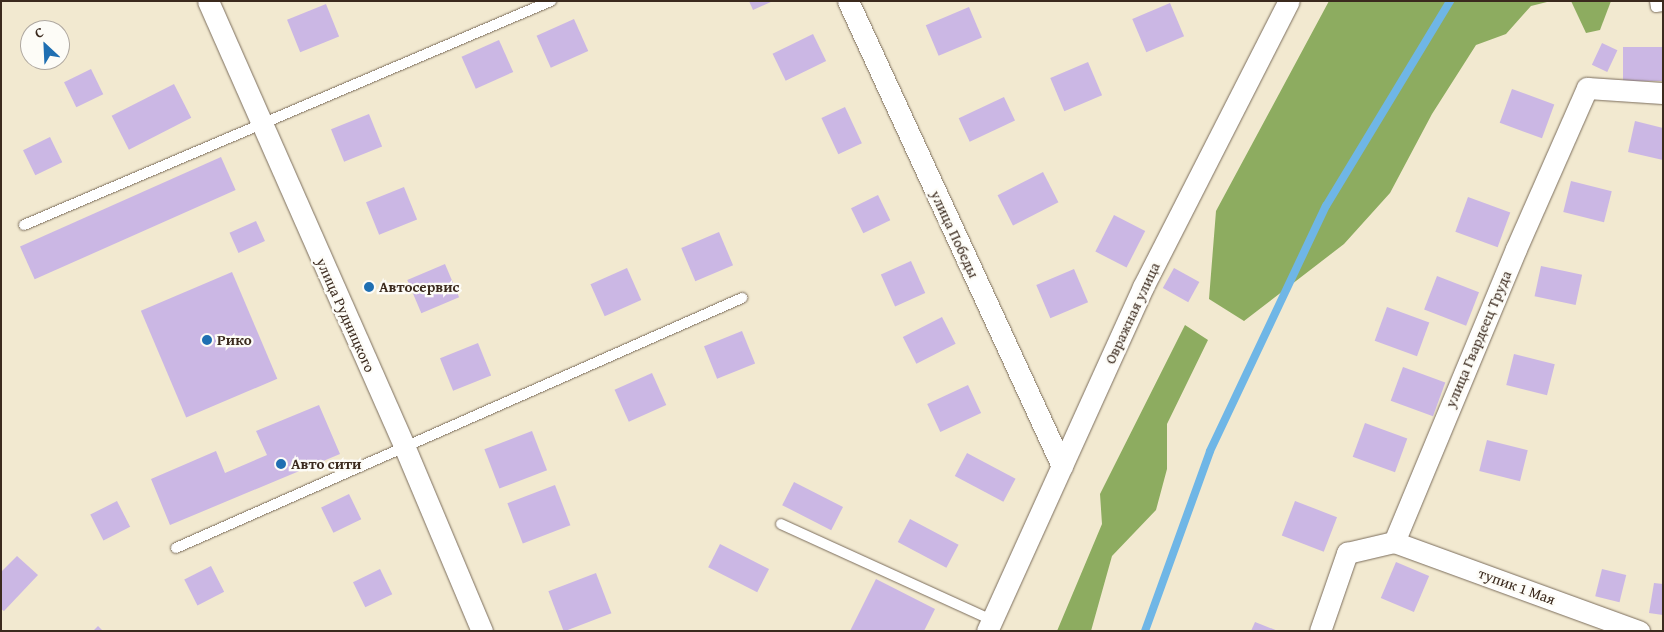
<!DOCTYPE html>
<html>
<head>
<meta charset="utf-8">
<style>
	body { margin:0 }
	#map { position:relative; width:1664px; height:632px; overflow:hidden; background:#f2e9d0; font-family:"Gentium Book Plus",serif }
	div>[style] { position:absolute }
	[style*='--x'] { left:calc(var(--x)*1px); top:calc(var(--y)*1px); width:calc(var(--w)*1px); rotate:calc(var(--a)*1deg) }
	.forest>* { inset:0; background:#8dac60 }
	.stream>* { height:8px; margin:-4px; padding:0 4px; transform-origin:4px; border-radius:4px; background:#6fb6e6 }
	.building>* { inset:0; background:#cbb7e4; transform-origin:0 0 }
	.roads { filter:drop-shadow(0 0 1px #7b6d5c) drop-shadow(0 0 1px #7b6d5c) }
	.lane>* { height:10px; margin:-5px; padding:0 5px; transform-origin:5px; border-radius:5px; background:#fff }
	.street>* { height:21px; margin:-10.5px; padding:0 10.5px; transform-origin:10.5px; border-radius:10.5px; background:#fff }
	.dots>* { width:14px; height:14px; translate:-50% -50%; box-sizing:border-box; border:2px solid #fdfcf7; border-radius:50% }
	span { translate:-50% -50%; white-space:nowrap; text-align:center; line-height:1.15; -webkit-text-stroke:4.5px #fdfcf7; paint-order:stroke }
	.street-label { font-size:15px; color:#3b2a1e }
	.poi-label { font-size:15px; color:#3b2a1e; font-weight:700 }
	.left { translate:0 -50%; text-align:left }
	.frame { position:absolute; inset:0; border:2px solid #3b2a1e; pointer-events:none }
	.north { position:absolute; left:20px; top:20px; width:50px; height:50px; box-sizing:border-box; background:#fdfcf7; border:1px solid #afa8a0; border-radius:50%; rotate:335deg; font-size:14px; font-weight:700; line-height:20px; text-align:center; color:#3b2a1e }
	.north::after { content:''; display:block; margin:auto; width:18px; height:22px; background:#1f6fb2; clip-path:polygon(50% 0,100% 100%,50% 72%,0 100%) }
</style>
</head>
<body>
<div id="map">
	<div class="forest">
		<i style="clip-path:polygon(1329px 1px,1551px 1px,1531px 6px,1506px 34px,1476px 45px,1432px 114px,1390px 193px,1344px 244px,1244px 321px,1209px 299px,1216px 211px)"></i>
		<i style="clip-path:polygon(1571px 1px,1611px 1px,1600px 30px,1586px 33px)"></i>
		<i style="clip-path:polygon(1185px 325px,1208px 340px,1167px 424px,1167px 469px,1156px 510px,1112px 556px,1091px 631px,1057px 631px,1102px 524px,1100px 494px)"></i>
	</div>
	<div class="stream">
		<i style="--x:1145;--y:631;--w:191;--a:-70.1"></i>
		<i style="--x:1210;--y:451;--w:271;--a:-64.7"></i>
		<i style="--x:1326;--y:206;--w:240;--a:-58.8"></i>
	</div>
	<div class="building">
		<i style="clip-path:polygon(749px 1px,773px 1px,753px 10px)"></i>
		<i style="left:1170px;top:3px;width:36px;height:41px;rotate:67deg"></i>
		<i style="left:326px;top:4px;width:35px;height:42px;rotate:68deg"></i>
		<i style="left:969px;top:7px;width:33px;height:47px;rotate:67deg"></i>
		<i style="left:574px;top:19px;width:35px;height:41px;rotate:66deg"></i>
		<i style="left:813px;top:34px;width:30px;height:45px;rotate:64deg"></i>
		<i style="left:499px;top:40px;width:35px;height:41px;rotate:66deg"></i>
		<i style="left:1602px;top:43px;width:17px;height:24px;rotate:25deg"></i>
		<i style="left:1663px;top:47px;width:34px;height:40px;rotate:90deg"></i>
		<i style="left:1088px;top:62px;width:36px;height:41px;rotate:67deg"></i>
		<i style="left:91px;top:69px;width:28px;height:30px;rotate:64deg"></i>
		<i style="left:174px;top:84px;width:38px;height:70px;rotate:63deg"></i>
		<i style="left:1512px;top:89px;width:45px;height:36px;rotate:20deg"></i>
		<i style="left:1004px;top:97px;width:26px;height:50px;rotate:65deg"></i>
		<i style="left:845px;top:107px;width:40px;height:26px;rotate:65deg"></i>
		<i style="left:369px;top:114px;width:35px;height:41px;rotate:68deg"></i>
		<i style="clip-path:polygon(1635px 121px,1663px 128px,1663px 160px,1628px 152px)"></i>
		<i style="left:50px;top:137px;width:28px;height:30px;rotate:64deg"></i>
		<i style="left:221px;top:157px;width:36px;height:220px;rotate:66deg"></i>
		<i style="left:1043px;top:172px;width:34px;height:51px;rotate:63deg"></i>
		<i style="left:1571px;top:181px;width:42px;height:32px;rotate:14deg"></i>
		<i style="left:404px;top:187px;width:35px;height:41px;rotate:68deg"></i>
		<i style="left:878px;top:195px;width:28px;height:30px;rotate:64deg"></i>
		<i style="left:1468px;top:197px;width:45px;height:37px;rotate:20deg"></i>
		<i style="left:1114px;top:215px;width:35px;height:41px;rotate:27deg"></i>
		<i style="left:256px;top:221px;width:22px;height:29px;rotate:66deg"></i>
		<i style="left:719px;top:232px;width:36px;height:41px;rotate:67deg"></i>
		<i style="left:911px;top:261px;width:35px;height:33px;rotate:66deg"></i>
		<i style="left:445px;top:264px;width:36px;height:41px;rotate:67deg"></i>
		<i style="left:1541px;top:266px;width:42px;height:31px;rotate:12deg"></i>
		<i style="left:627px;top:268px;width:35px;height:40px;rotate:66deg"></i>
		<i style="left:1174px;top:268px;width:29px;height:23px;rotate:29deg"></i>
		<i style="left:1074px;top:269px;width:36px;height:41px;rotate:67deg"></i>
		<i style="left:232px;top:272px;width:116px;height:99px;rotate:67deg"></i>
		<i style="left:1437px;top:276px;width:45px;height:36px;rotate:21deg"></i>
		<i style="left:1387px;top:307px;width:45px;height:36px;rotate:20deg"></i>
		<i style="left:942px;top:317px;width:30px;height:44px;rotate:63deg"></i>
		<i style="left:742px;top:331px;width:35px;height:41px;rotate:68deg"></i>
		<i style="left:478px;top:343px;width:35px;height:41px;rotate:68deg"></i>
		<i style="left:1514px;top:354px;width:42px;height:32px;rotate:14deg"></i>
		<i style="left:1403px;top:367px;width:45px;height:36px;rotate:20deg"></i>
		<i style="left:652px;top:373px;width:35px;height:41px;rotate:66deg"></i>
		<i style="left:968px;top:385px;width:31px;height:45px;rotate:65deg"></i>
		<i style="clip-path:polygon(319px 405px,340px 454px,170px 525px,151px 479px,216px 451px,225px 473px,267px 455px,256px 431px)"></i>
		<i style="left:1365px;top:423px;width:45px;height:36px;rotate:20deg"></i>
		<i style="left:532px;top:431px;width:42px;height:51px;rotate:69deg"></i>
		<i style="left:1487px;top:440px;width:42px;height:32px;rotate:14deg"></i>
		<i style="left:967px;top:453px;width:55px;height:26px;rotate:28deg"></i>
		<i style="left:794px;top:482px;width:55px;height:26px;rotate:27deg"></i>
		<i style="left:555px;top:485px;width:43px;height:51px;rotate:69deg"></i>
		<i style="left:349px;top:494px;width:28px;height:31px;rotate:64deg"></i>
		<i style="left:117px;top:501px;width:29px;height:30px;rotate:63deg"></i>
		<i style="left:1295px;top:501px;width:45px;height:37px;rotate:21deg"></i>
		<i style="left:910px;top:519px;width:55px;height:26px;rotate:28deg"></i>
		<i style="left:720px;top:544px;width:55px;height:26px;rotate:27deg"></i>
		<i style="clip-path:polygon(17px 556px,38px 575px,4px 611px,1px 609px,1px 572px)"></i>
		<i style="left:1396px;top:562px;width:36px;height:39px;rotate:23deg"></i>
		<i style="left:211px;top:566px;width:29px;height:30px;rotate:63deg"></i>
		<i style="left:380px;top:569px;width:28px;height:30px;rotate:64deg"></i>
		<i style="left:1602px;top:569px;width:25px;height:28px;rotate:14deg"></i>
		<i style="left:596px;top:573px;width:43px;height:51px;rotate:69deg"></i>
		<i style="clip-path:polygon(876px 579px,935px 609px,924px 631px,850px 631px)"></i>
		<i style="clip-path:polygon(1654px 583px,1663px 584px,1663px 615px,1649px 613px)"></i>
		<i style="clip-path:polygon(1255px 622px,1278px 631px,1251px 631px)"></i>
		<i style="clip-path:polygon(98px 626px,103px 631px,93px 631px)"></i>
	</div>
	<div class="roads">
		<div class="lane">
			<i style="--x:1655;--y:1;--w:6;--a:81"></i>
			<i style="--x:1656;--y:7;--w:7;--a:-8"></i>
			<i style="--x:24;--y:225;--w:573;--a:-23.03"></i>
			<i style="--x:781;--y:524;--w:232;--a:24.5"></i>
			<i style="--x:176;--y:548;--w:619;--a:-23.83"></i>
		</div>
		<div class="street">
			<i style="--x:208;--y:1;--w:488;--a:66.2"></i>
			<i style="--x:405;--y:448;--w:199;--a:67.2"></i>
			<i style="--x:848;--y:1;--w:512;--a:65.29"></i>
			<i style="--x:1394;--y:542;--w:261;--a:20"></i>
			<i style="--x:987;--y:631;--w:378;--a:-65.6"></i>
			<i style="--x:1143;--y:287;--w:321;--a:-63"></i>
			<i style="--x:1320;--y:631;--w:83;--a:-70.9"></i>
			<i style="--x:1347;--y:553;--w:48;--a:-13.2"></i>
			<i style="--x:1394;--y:542;--w:317;--a:-67.4"></i>
			<i style="--x:1516;--y:249;--w:176;--a:-66.2"></i>
			<i style="--x:1587;--y:88;--w:76;--a:3.8"></i>
		</div>
	</div>
	<div class="dots">
		<i style="left:369px;top:287px;background:#1f6fb2"></i>
		<i style="left:207px;top:340px;background:#1f6fb2"></i>
		<i style="left:281px;top:464px;background:#1f6fb2"></i>
	</div>
	<div class="street-label">
		<span style="left:955px;top:234px;rotate:65deg">улица Победы</span>
		<span style="left:1132px;top:313px;rotate:-65deg">Овражная улица</span>
		<span style="left:346px;top:315px;rotate:66deg">улица Рудницкого</span>
		<span style="left:1478px;top:339px;rotate:-67deg">улица Гвардеец Труда</span>
		<span style="left:1517px;top:586px;rotate:20deg">тупик 1 Мая</span>
	</div>
	<div class="poi-label">
		<span class="left" style="left:379px;top:287px">Автосервис</span>
		<span class="left" style="left:217px;top:340px">Рико</span>
		<span class="left" style="left:291px;top:464px">Авто сити</span>
	</div>
	<div class="frame"></div>
	<div class="north">С</div>
</div>
</body>
</html>
